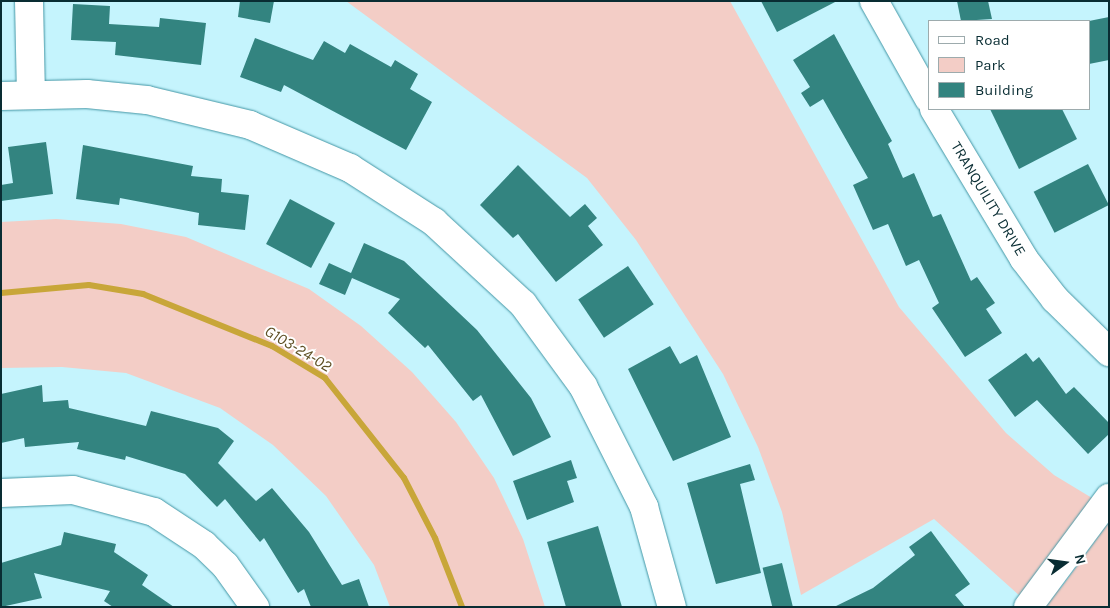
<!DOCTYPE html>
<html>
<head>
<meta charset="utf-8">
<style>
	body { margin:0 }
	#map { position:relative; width:1110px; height:608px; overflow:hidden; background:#c5f4fd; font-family:Karla,sans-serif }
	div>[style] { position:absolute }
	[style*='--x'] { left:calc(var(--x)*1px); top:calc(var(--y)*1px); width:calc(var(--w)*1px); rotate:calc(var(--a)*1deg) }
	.green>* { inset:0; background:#f3cdc6 }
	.stream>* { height:6px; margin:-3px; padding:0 3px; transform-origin:3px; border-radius:3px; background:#c8a639 }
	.building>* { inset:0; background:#338480; transform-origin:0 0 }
	.roads { filter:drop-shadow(0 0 1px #4396a5) drop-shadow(0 0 1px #4396a5) }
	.minor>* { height:28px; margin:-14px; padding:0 14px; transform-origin:14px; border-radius:14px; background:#fff }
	span { translate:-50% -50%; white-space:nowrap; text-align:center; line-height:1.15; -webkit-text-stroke:4px #fff; paint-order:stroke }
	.street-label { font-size:15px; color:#092d33 }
	.water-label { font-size:16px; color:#5f5025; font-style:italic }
	.frame { position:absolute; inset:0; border:2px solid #092d33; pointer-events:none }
	.legend { position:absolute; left:928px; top:20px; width:162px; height:90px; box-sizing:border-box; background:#fff; border:1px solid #9dabad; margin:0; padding:6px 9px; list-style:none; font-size:15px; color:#092d33 }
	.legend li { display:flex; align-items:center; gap:10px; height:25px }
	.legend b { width:25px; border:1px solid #9dabad }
	.north { position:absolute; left:1040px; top:538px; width:50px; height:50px; -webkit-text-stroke:4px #fff; paint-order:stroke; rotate:76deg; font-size:14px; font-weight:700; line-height:20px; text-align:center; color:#092d33 }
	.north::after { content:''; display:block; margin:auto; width:18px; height:22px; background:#092d33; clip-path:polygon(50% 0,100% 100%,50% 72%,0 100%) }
</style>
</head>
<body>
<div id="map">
	<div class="green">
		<i style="clip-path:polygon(346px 1px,730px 1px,899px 307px,1006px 433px,1054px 475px,1092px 498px,1042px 570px,1060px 589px,1109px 522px,1109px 607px,1045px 607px,1055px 595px,1037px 577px,1020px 596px,934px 519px,801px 595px,782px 512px,758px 447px,723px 374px,636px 240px,587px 178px)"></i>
		<i style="clip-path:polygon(56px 219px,121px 224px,186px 237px,309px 289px,361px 326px,412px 372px,456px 422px,494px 478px,523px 539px,545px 607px,390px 607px,374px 565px,326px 496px,273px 445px,220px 408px,126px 373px,62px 367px,1px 368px,1px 222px)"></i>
	</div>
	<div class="stream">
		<i style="--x:1;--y:293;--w:88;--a:-5.2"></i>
		<i style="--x:89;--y:285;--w:55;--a:9.5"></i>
		<i style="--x:143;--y:294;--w:139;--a:22"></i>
		<i style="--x:272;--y:346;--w:62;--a:31.1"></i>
		<i style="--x:325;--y:378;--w:127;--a:51.7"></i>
		<i style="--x:404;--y:478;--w:68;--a:62.7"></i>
		<i style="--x:435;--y:538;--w:74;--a:68.6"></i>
	</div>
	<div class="building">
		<i style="clip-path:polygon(240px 1px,274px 1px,270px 23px,238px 17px)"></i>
		<i style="clip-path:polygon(761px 1px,837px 1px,777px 32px)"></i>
		<i style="clip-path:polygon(957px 1px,988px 1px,992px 19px,961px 21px)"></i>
		<i style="clip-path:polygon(73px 4px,110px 6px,109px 24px,159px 27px,160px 18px,206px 23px,201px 65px,115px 55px,116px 42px,71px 40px)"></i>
		<i style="clip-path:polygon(1109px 17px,1109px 60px,1089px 64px,1089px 21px)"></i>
		<i style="clip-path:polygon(834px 34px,892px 141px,888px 144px,903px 178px,914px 173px,933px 217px,941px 214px,971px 281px,977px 277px,995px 303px,986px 309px,1002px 333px,965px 357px,932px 308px,939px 303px,919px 260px,906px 266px,888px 224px,873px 230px,853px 185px,868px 178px,823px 99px,810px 107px,801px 93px,810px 87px,793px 60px)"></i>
		<i style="clip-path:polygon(255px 38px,313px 60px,324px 41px,345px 53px,350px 44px,391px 67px,395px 60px,418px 74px,410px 89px,432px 102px,406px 150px,284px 85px,281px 92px,240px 77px)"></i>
		<i style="clip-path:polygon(990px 109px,1062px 109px,1077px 139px,1019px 169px)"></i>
		<i style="clip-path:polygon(46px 142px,53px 194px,1px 201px,1px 185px,13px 183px,8px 147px)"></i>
		<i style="clip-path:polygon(83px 145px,193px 166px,191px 176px,222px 179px,221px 192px,249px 195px,245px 230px,198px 225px,199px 213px,120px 198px,119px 205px,76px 199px)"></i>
		<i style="left:1088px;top:164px;width:46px;height:61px;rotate:63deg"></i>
		<i style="clip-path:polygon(518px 165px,570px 217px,585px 204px,597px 218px,588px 226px,603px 245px,556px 282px,518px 234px,513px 238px,480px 205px)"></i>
		<i style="left:290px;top:199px;width:51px;height:51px;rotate:28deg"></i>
		<i style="clip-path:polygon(364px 243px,404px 261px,477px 330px,531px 398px,551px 437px,513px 456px,481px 395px,473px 401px,428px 345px,425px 348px,388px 313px,400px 299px,352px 278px,345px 295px,319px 284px,329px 263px,351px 273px)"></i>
		<i style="left:628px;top:266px;width:46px;height:60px;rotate:56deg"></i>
		<i style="clip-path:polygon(670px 346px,680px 364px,697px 355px,731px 437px,673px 461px,628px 369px)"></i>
		<i style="clip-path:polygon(1026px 353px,1033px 362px,1039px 357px,1066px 394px,1074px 387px,1109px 423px,1109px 434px,1088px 454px,1037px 400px,1015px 417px,988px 380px)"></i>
		<i style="clip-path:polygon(42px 385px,43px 402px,68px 400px,69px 408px,146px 426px,151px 411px,218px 428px,234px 441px,218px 463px,256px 501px,272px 488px,309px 532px,342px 585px,359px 579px,369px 607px,311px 607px,304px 589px,298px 593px,264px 538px,260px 542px,225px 499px,217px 507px,185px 474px,126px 456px,125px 460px,77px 449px,79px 442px,25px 447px,24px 438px,1px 443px,1px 394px)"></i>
		<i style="clip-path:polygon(571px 460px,577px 478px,567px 481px,574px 502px,527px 520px,513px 481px)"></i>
		<i style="clip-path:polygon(750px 464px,755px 480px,740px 484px,761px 573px,716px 584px,687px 483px)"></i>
		<i style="clip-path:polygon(598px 526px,622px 607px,566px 607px,547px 542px)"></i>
		<i style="clip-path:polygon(931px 531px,970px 584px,955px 595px,965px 607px,834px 607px,873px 588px,915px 555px,909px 547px)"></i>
		<i style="clip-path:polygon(64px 532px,116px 544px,114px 552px,148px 575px,142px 585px,174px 607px,113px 607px,104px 601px,110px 591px,34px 573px,42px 598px,1px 607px,1px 563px,61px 545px)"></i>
		<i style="left:782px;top:563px;width:45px;height:20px;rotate:76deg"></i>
	</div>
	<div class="roads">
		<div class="minor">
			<i style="--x:29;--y:1;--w:93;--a:88.8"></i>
			<i style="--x:874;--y:1;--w:112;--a:60.7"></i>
			<i style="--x:1;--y:96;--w:86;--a:-1.3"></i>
			<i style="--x:87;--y:94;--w:60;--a:5.7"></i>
			<i style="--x:147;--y:100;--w:106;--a:13.6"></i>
			<i style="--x:250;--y:125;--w:109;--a:23.3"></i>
			<i style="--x:350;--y:168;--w:100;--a:32.7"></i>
			<i style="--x:434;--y:222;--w:121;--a:42.7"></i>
			<i style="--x:523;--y:304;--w:102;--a:53.8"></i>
			<i style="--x:583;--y:386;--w:136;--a:63.2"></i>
			<i style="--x:644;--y:507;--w:104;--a:74.4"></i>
			<i style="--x:934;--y:109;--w:175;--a:59"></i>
			<i style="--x:1024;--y:259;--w:51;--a:52.2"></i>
			<i style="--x:1055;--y:299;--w:76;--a:44.5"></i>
			<i style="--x:1;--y:493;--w:72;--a:-2.4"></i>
			<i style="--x:73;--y:490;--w:84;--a:15.2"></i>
			<i style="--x:154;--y:512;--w:60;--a:33.4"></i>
			<i style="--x:204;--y:545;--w:29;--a:44"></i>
			<i style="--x:225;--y:565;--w:52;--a:54.5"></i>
			<i style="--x:1028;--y:607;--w:136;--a:-53.4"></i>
		</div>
	</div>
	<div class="street-label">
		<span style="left:988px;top:199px;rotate:59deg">TRANQUILITY DRIVE</span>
	</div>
	<div class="water-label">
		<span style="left:298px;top:349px;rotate:31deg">G103-24-02</span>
	</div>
	<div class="frame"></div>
	<ul class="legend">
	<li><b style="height:6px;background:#fff"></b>Road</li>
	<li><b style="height:14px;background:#f3cdc6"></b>Park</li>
	<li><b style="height:14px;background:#338480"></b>Building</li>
	</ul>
	<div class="north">N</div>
</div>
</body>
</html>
